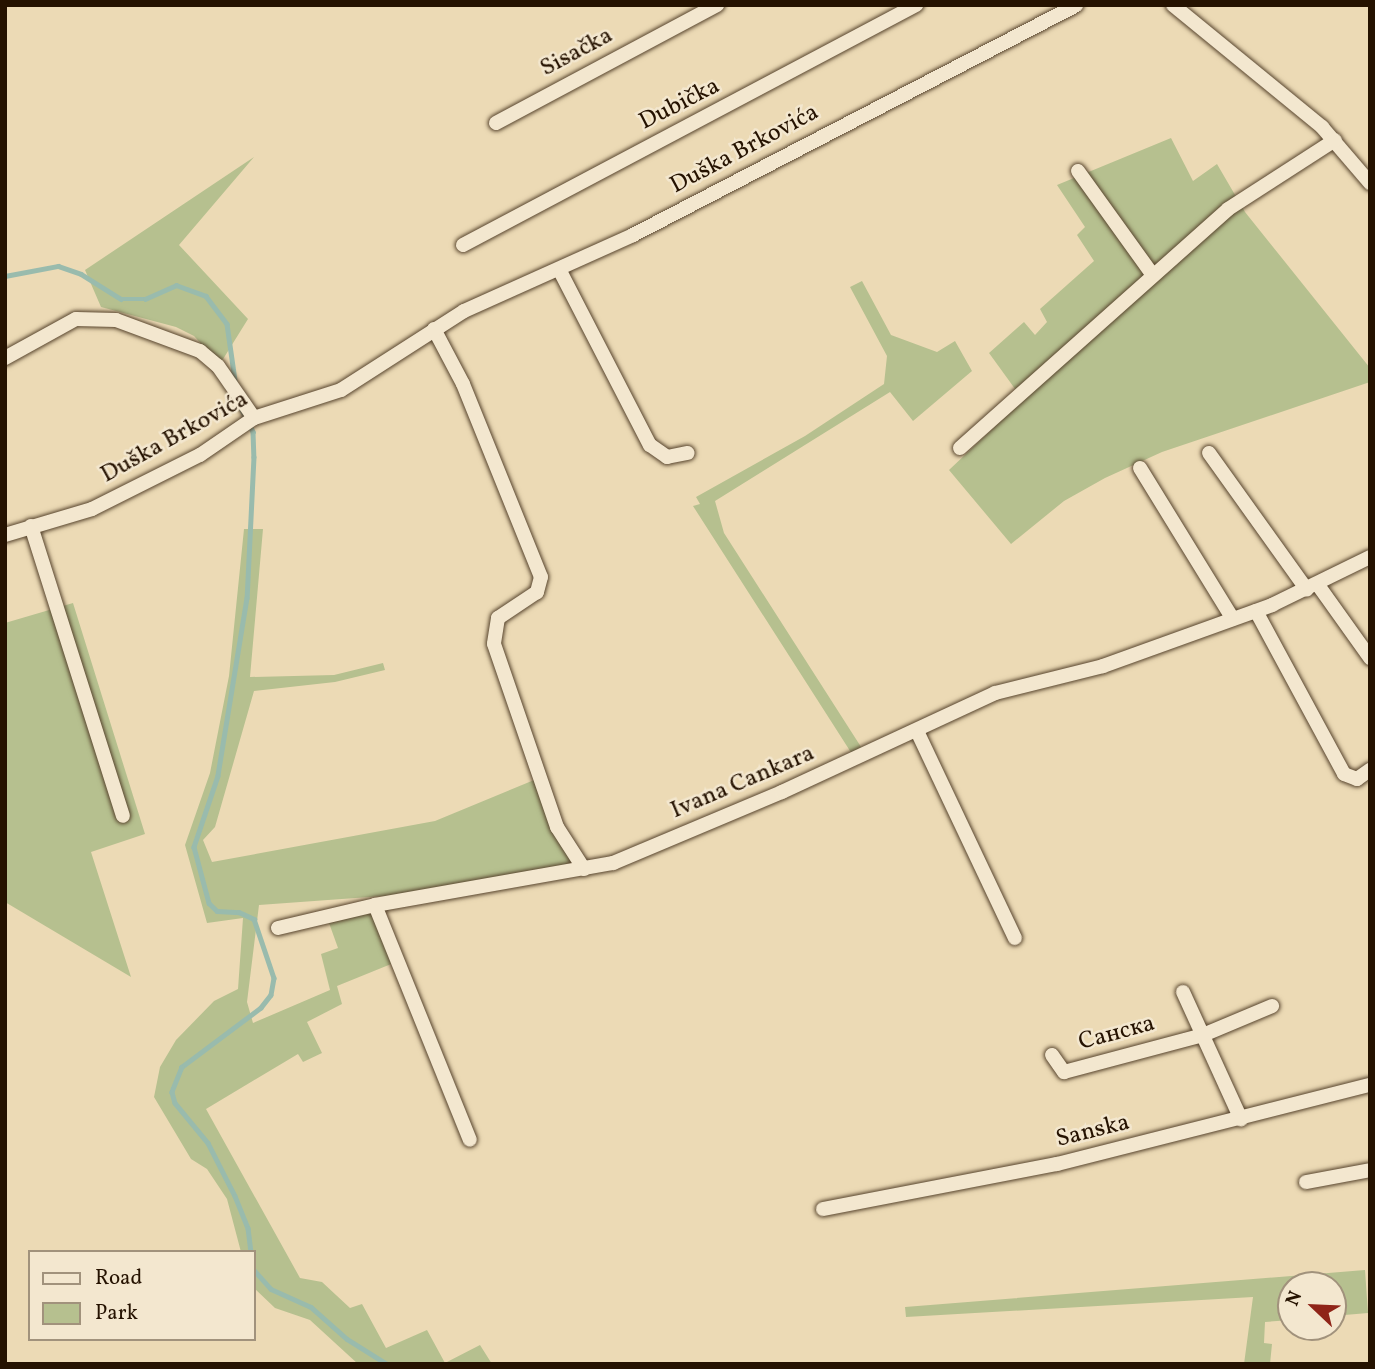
<!DOCTYPE html>
<html>
<head>
<meta charset="utf-8">
<style>
	body { margin:0 }
	#map { position:relative; width:1375px; height:1369px; overflow:hidden; background:#ecdab5; font-family:Vollkorn,serif }
	div>[style] { position:absolute }
	[style*='--x'] { left:calc(var(--x)*1px); top:calc(var(--y)*1px); width:calc(var(--w)*1px); rotate:calc(var(--a)*1deg) }
	.green>* { inset:0; background:#b6c08f }
	.stream>* { height:4.5px; margin:-2.25px; padding:0 2.25px; transform-origin:2.25px; border-radius:2.25px; background:#99bbad }
	.roads { filter:drop-shadow(0 0 2px #57442d) drop-shadow(0 0 2px #57442d) }
	.minor>* { height:14px; margin:-7px; padding:0 7px; transform-origin:7px; border-radius:7px; background:#f3e7cf }
	span { translate:-50% -50%; white-space:nowrap; text-align:center; line-height:1.15; -webkit-text-stroke:5px #f3e7cf; paint-order:stroke }
	.street-label { font-size:24px; color:#251200 }
	.frame { position:absolute; inset:0; border:7px solid #251200; pointer-events:none }
	.legend { position:absolute; left:28px; top:1250px; width:228px; height:91px; box-sizing:border-box; background:#f3e7cf; border:2px solid #a1927c; margin:0; padding:9px 12px; list-style:none; font-size:21px; color:#251200 }
	.legend li { display:flex; align-items:center; gap:14px; height:35px }
	.legend b { width:35px; border:2px solid #a1927c }
	.north { position:absolute; left:1277px; top:1271px; width:70px; height:70px; box-sizing:border-box; background:#f3e7cf; border:2px solid #a1927c; border-radius:50%; rotate:293deg; font-size:19px; font-weight:700; line-height:28px; text-align:center; color:#251200 }
	.north::after { content:''; display:block; margin:auto; width:24px; height:32px; background:#8f2418; clip-path:polygon(50% 0,100% 100%,50% 72%,0 100%) }
</style>
</head>
<body>
<div id="map">
	<div class="green">
		<i style="clip-path:polygon(1171px 138px,1193px 181px,1217px 164px,1245px 212px,1370px 368px,1370px 382px,1162px 452px,1105px 478px,1064px 501px,1011px 544px,949px 470px,1023px 400px,989px 353px,1024px 322px,1035px 335px,1047px 322px,1040px 309px,1094px 261px,1077px 235px,1085px 227px,1057px 185px)"></i>
		<i style="clip-path:polygon(254px 157px,179px 245px,248px 319px,220px 364px,194px 336px,176px 327px,101px 307px,85px 270px)"></i>
		<i style="clip-path:polygon(862px 281px,891px 335px,937px 352px,955px 341px,972px 371px,913px 421px,890px 392px,715px 501px,724px 533px,863px 750px,852px 754px,693px 506px,700px 504px,696px 497px,805px 436px,884px 384px,887px 356px,850px 287px)"></i>
		<i style="clip-path:polygon(244px 529px,263px 529px,250px 677px,334px 675px,383px 663px,385px 670px,335px 682px,254px 691px,215px 827px,203px 840px,212px 862px,435px 821px,539px 778px,577px 865px,397px 895px,259px 905px,247px 1002px,253px 1023px,330px 990px,321px 954px,338px 948px,329px 923px,370px 912px,377px 914px,401px 960px,337px 986px,342px 1004px,307px 1022px,322px 1053px,303px 1062px,298px 1054px,206px 1109px,300px 1278px,322px 1282px,350px 1308px,362px 1304px,386px 1348px,427px 1330px,445px 1363px,480px 1345px,492px 1364px,358px 1364px,310px 1320px,275px 1308px,254px 1288px,254px 1252px,241px 1252px,227px 1199px,207px 1169px,191px 1159px,154px 1097px,160px 1067px,176px 1040px,214px 1001px,238px 989px,243px 918px,207px 923px,185px 845px,210px 773px,229px 676px)"></i>
		<i style="clip-path:polygon(73px 603px,145px 834px,91px 852px,131px 977px,5px 902px,5px 623px)"></i>
		<i style="clip-path:polygon(1365px 1270px,1368px 1313px,1333px 1316px,1333px 1285px,1291px 1285px,1291px 1320px,1265px 1322px,1264px 1343px,1272px 1344px,1270px 1364px,1244px 1364px,1253px 1297px,906px 1317px,905px 1307px)"></i>
	</div>
	<div class="stream">
		<i style="--x:5;--y:276;--w:54;--a:-10.7"></i>
		<i style="--x:58;--y:266;--w:24;--a:19"></i>
		<i style="--x:81;--y:274;--w:47;--a:32"></i>
		<i style="--x:121;--y:299;--w:24;--a:0"></i>
		<i style="--x:145;--y:299;--w:34;--a:-24"></i>
		<i style="--x:176;--y:285;--w:32;--a:20"></i>
		<i style="--x:206;--y:296;--w:35;--a:53"></i>
		<i style="--x:227;--y:324;--w:57;--a:81.9"></i>
		<i style="--x:240;--y:406;--w:29;--a:63"></i>
		<i style="--x:253;--y:432;--w:25;--a:88"></i>
		<i style="--x:254;--y:457;--w:141;--a:92.8"></i>
		<i style="--x:247;--y:598;--w:180;--a:99.3"></i>
		<i style="--x:218;--y:776;--w:75;--a:108.7"></i>
		<i style="--x:194;--y:847;--w:58;--a:75"></i>
		<i style="--x:209;--y:903;--w:11;--a:45"></i>
		<i style="--x:217;--y:911;--w:22;--a:3"></i>
		<i style="--x:239;--y:912;--w:17;--a:25"></i>
		<i style="--x:254;--y:919;--w:62;--a:71.3"></i>
		<i style="--x:274;--y:978;--w:17;--a:100"></i>
		<i style="--x:271;--y:995;--w:16;--a:128"></i>
		<i style="--x:261;--y:1008;--w:99;--a:143.2"></i>
		<i style="--x:182;--y:1067;--w:27;--a:112"></i>
		<i style="--x:172;--y:1092;--w:11;--a:75"></i>
		<i style="--x:175;--y:1103;--w:52;--a:50.5"></i>
		<i style="--x:208;--y:1143;--w:59;--a:63"></i>
		<i style="--x:235;--y:1196;--w:35;--a:68"></i>
		<i style="--x:248;--y:1228;--w:24;--a:83"></i>
		<i style="--x:254;--y:1270;--w:25;--a:48"></i>
		<i style="--x:271;--y:1289;--w:44;--a:24.2"></i>
		<i style="--x:311;--y:1307;--w:48;--a:41.6"></i>
		<i style="--x:347;--y:1339;--w:47;--a:32"></i>
	</div>
	<div class="roads">
		<div class="minor">
			<i style="--x:1173;--y:5;--w:193;--a:39.3"></i>
			<i style="--x:1322;--y:127;--w:74;--a:49.4"></i>
			<i style="--x:496;--y:123;--w:251;--a:-28.1"></i>
			<i style="--x:1078;--y:171;--w:127;--a:54.3"></i>
			<i style="--x:463;--y:245;--w:513;--a:-27.91"></i>
			<i style="--x:560;--y:271;--w:196;--a:62.7"></i>
			<i style="--x:650;--y:445;--w:21;--a:35"></i>
			<i style="--x:667;--y:457;--w:21;--a:-11"></i>
			<i style="--x:434;--y:329;--w:62;--a:62.2"></i>
			<i style="--x:463;--y:384;--w:208;--a:68"></i>
			<i style="--x:541;--y:577;--w:16;--a:105"></i>
			<i style="--x:537;--y:592;--w:47;--a:146.3"></i>
			<i style="--x:498;--y:618;--w:26;--a:99"></i>
			<i style="--x:494;--y:644;--w:194;--a:71"></i>
			<i style="--x:557;--y:827;--w:50;--a:57.3"></i>
			<i style="--x:5;--y:358;--w:81;--a:-28.8"></i>
			<i style="--x:76;--y:319;--w:40;--a:1.4"></i>
			<i style="--x:116;--y:320;--w:90;--a:20.3"></i>
			<i style="--x:200;--y:351;--w:23;--a:40"></i>
			<i style="--x:218;--y:366;--w:63;--a:55.3"></i>
			<i style="--x:960;--y:448;--w:359;--a:-41.7"></i>
			<i style="--x:1228;--y:209;--w:127;--a:-32.8"></i>
			<i style="--x:1209;--y:453;--w:168;--a:54.4"></i>
			<i style="--x:1140;--y:468;--w:177;--a:58.4"></i>
			<i style="--x:31;--y:526;--w:304;--a:72.4"></i>
			<i style="--x:5;--y:535;--w:91;--a:-16.6"></i>
			<i style="--x:92;--y:509;--w:121;--a:-26.6"></i>
			<i style="--x:200;--y:455;--w:65;--a:-34.4"></i>
			<i style="--x:254;--y:418;--w:91;--a:-17.8"></i>
			<i style="--x:341;--y:390;--w:146;--a:-32.7"></i>
			<i style="--x:464;--y:311;--w:185;--a:-24.2"></i>
			<i style="--x:633;--y:235;--w:499;--a:-27.4"></i>
			<i style="--x:1318;--y:585;--w:90;--a:54.5"></i>
			<i style="--x:1256;--y:611;--w:185;--a:61.6"></i>
			<i style="--x:1344;--y:774;--w:14;--a:21"></i>
			<i style="--x:1357;--y:779;--w:16;--a:-35"></i>
			<i style="--x:917;--y:731;--w:229;--a:64.7"></i>
			<i style="--x:375;--y:905;--w:253;--a:68"></i>
			<i style="--x:278;--y:928;--w:100;--a:-13.3"></i>
			<i style="--x:375;--y:905;--w:242;--a:-10"></i>
			<i style="--x:613;--y:863;--w:183;--a:-22.8"></i>
			<i style="--x:782;--y:792;--w:235;--a:-24.9"></i>
			<i style="--x:995;--y:693;--w:111;--a:-14"></i>
			<i style="--x:1103;--y:666;--w:180;--a:-19.8"></i>
			<i style="--x:1272;--y:605;--w:109;--a:-26.1"></i>
			<i style="--x:1183;--y:992;--w:140;--a:65.5"></i>
			<i style="--x:1052;--y:1055;--w:21;--a:55"></i>
			<i style="--x:1064;--y:1072;--w:144;--a:-14.9"></i>
			<i style="--x:1203;--y:1035;--w:75;--a:-22.8"></i>
			<i style="--x:1306;--y:1182;--w:65;--a:-10.6"></i>
			<i style="--x:823;--y:1209;--w:238;--a:-10.9"></i>
			<i style="--x:1057;--y:1164;--w:323;--a:-14.2"></i>
		</div>
	</div>
	<div class="street-label">
		<span style="left:577px;top:53px;rotate:-28deg">Sisačka</span>
		<span style="left:680px;top:105px;rotate:-27deg">Dubička</span>
		<span style="left:745px;top:150px;rotate:-28deg">Duška Brkovića</span>
		<span style="left:175px;top:438px;rotate:-29deg">Duška Brkovića</span>
		<span style="left:743px;top:783px;rotate:-23deg">Ivana Cankara</span>
		<span style="left:1117px;top:1034px;rotate:-15deg">Санска</span>
		<span style="left:1093px;top:1132px;rotate:-14deg">Sanska</span>
	</div>
	<div class="frame"></div>
	<ul class="legend">
	<li><b style="height:9px;background:#f3e7cf"></b>Road</li>
	<li><b style="height:19px;background:#b6c08f"></b>Park</li>
	</ul>
	<div class="north">N</div>
</div>
</body>
</html>
